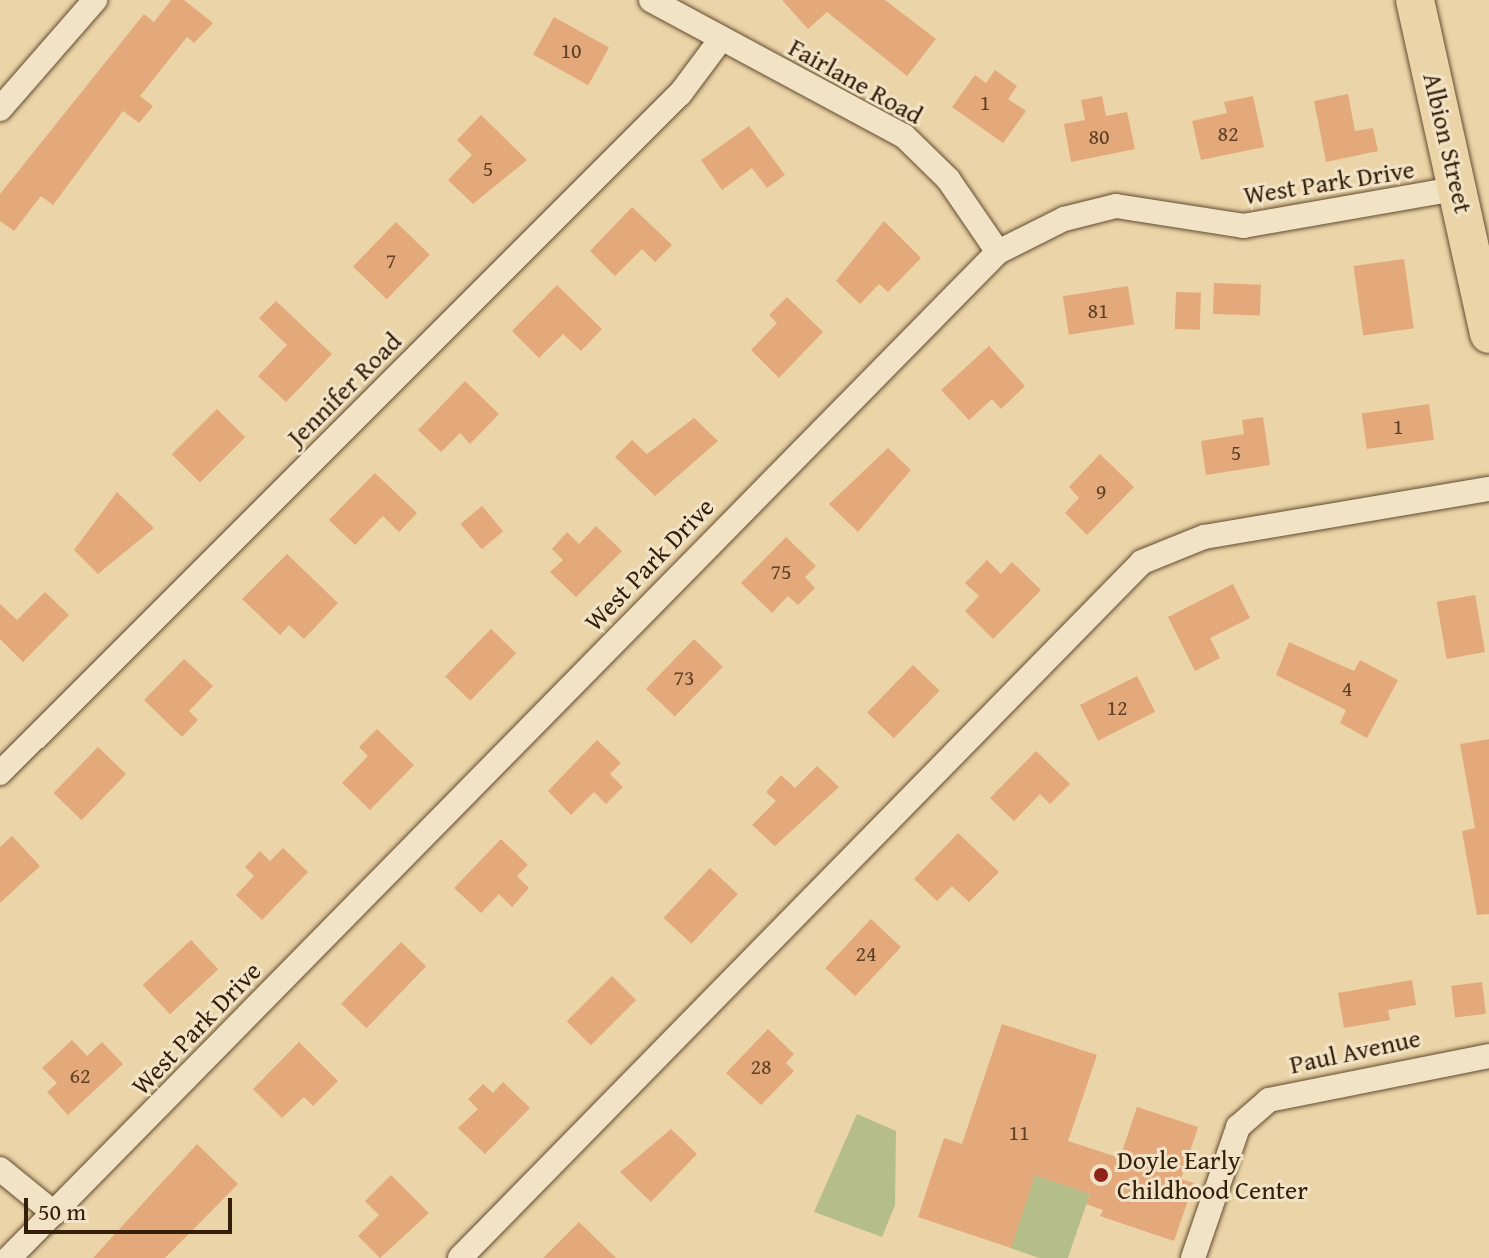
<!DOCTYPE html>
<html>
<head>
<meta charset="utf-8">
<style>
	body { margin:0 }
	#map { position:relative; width:1489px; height:1258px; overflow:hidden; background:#ebd4a7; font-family:"Gentium Book Plus",serif }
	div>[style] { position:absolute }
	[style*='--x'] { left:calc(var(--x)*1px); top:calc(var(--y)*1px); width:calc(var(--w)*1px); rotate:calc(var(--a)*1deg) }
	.green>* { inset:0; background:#b5bd89; transform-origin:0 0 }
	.building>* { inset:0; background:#e3a97b; transform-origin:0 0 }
	.roads { filter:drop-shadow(0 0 2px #624c31) drop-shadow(0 0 2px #624c31) }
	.minor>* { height:24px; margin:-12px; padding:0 12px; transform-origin:12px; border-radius:12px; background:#f2e3c6 }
	.primary>* { height:38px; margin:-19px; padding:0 19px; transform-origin:19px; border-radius:19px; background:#ebd4a7 }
	.dots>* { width:22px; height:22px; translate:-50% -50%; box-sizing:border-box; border:4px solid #f2e3c6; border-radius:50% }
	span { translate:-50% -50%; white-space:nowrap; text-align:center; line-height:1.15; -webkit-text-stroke:6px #f2e3c6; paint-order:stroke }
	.number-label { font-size:22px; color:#604126 }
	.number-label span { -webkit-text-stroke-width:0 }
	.street-label { font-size:26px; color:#351e0a }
	.poi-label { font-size:26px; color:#351e0a }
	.left { translate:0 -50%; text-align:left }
	.scale { position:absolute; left:24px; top:1198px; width:208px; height:36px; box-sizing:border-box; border:4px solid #351e0a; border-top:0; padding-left:10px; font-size:24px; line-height:28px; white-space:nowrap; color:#351e0a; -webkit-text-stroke:6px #f2e3c6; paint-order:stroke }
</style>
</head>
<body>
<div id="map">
	<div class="green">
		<i style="clip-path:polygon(857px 1114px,896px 1131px,895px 1205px,882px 1237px,814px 1212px)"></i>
		<i style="left:1035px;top:1175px;width:58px;height:77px;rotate:19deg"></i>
	</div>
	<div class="building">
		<i style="clip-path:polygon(171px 0,184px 0,213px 23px,194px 43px,187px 37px,140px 96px,153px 106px,139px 123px,123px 111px,53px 205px,41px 196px,14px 231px,0 221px,0 194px,144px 14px,154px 22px)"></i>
		<i style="clip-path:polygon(782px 0,885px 0,936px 39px,907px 76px,827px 12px,808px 29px)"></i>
		<i style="left:554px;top:17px;width:63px;height:43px;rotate:29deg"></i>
		<i style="clip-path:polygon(995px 70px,1017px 86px,1008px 99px,1026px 111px,1003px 143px,952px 107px,975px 75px,986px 83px)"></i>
		<i style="clip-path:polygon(1348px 94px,1355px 131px,1373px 128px,1378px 151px,1326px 162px,1314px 101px)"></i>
		<i style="clip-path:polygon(1102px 96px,1106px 116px,1127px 112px,1135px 149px,1071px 162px,1064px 124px,1085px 120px,1081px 100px)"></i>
		<i style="clip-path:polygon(1253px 96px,1264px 147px,1201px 160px,1192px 121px,1227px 113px,1224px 102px)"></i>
		<i style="clip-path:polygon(481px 115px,527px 160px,473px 204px,448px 180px,472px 155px,457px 140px)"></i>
		<i style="clip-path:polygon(749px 126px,785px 175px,767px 188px,752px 168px,722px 190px,701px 160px)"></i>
		<i style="clip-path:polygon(632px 207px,672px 245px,655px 262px,642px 249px,615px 276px,590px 251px)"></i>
		<i style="clip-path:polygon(884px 221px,921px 258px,888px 292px,879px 284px,860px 304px,836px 281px)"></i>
		<i style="left:396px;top:222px;width:47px;height:62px;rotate:44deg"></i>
		<i style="left:1404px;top:259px;width:70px;height:51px;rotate:82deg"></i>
		<i style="left:1214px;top:283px;width:47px;height:31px;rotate:2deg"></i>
		<i style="clip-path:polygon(557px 285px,602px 329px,581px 351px,563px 334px,539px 358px,512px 331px)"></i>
		<i style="left:1128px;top:286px;width:39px;height:66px;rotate:81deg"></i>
		<i style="left:1176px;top:292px;width:25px;height:37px;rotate:2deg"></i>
		<i style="clip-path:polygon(787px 297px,823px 332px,779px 378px,751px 350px,777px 323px,769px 315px)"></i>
		<i style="clip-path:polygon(276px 301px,332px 354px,286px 402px,258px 376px,287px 345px,259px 318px)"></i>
		<i style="clip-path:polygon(989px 346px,1025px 386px,1001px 409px,992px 399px,969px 420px,941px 390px)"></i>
		<i style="clip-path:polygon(465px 381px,499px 414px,470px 444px,460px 433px,441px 452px,418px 430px)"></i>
		<i style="left:1429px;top:404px;width:36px;height:68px;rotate:82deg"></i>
		<i style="left:217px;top:409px;width:40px;height:64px;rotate:45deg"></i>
		<i style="clip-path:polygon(1263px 417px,1270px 465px,1206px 475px,1201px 441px,1244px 434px,1242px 420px)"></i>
		<i style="clip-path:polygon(694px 418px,718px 441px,655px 496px,615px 457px,632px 440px,647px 454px)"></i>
		<i style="clip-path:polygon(888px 448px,911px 470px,858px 532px,829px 504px)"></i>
		<i style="clip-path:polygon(1100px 454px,1134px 487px,1087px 535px,1065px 513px,1079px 498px,1069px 487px)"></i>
		<i style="clip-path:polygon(375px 473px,417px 513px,399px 532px,383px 516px,355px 545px,329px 520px)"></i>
		<i style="clip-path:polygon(117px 492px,154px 528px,98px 574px,74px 550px)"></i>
		<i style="left:482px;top:506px;width:33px;height:28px;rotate:50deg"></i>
		<i style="clip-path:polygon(596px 526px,622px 551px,576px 597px,550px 572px,563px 560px,552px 549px,567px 532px,579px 544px)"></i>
		<i style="clip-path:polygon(786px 537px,816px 566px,805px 577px,815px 588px,798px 605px,788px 596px,772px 613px,741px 583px)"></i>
		<i style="clip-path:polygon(287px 554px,338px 603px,304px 639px,289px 625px,280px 635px,242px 599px)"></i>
		<i style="clip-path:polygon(987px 560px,1001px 574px,1012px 562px,1041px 590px,993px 639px,965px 611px,979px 596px,965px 583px)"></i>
		<i style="clip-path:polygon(1233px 584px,1250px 618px,1210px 638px,1220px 658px,1195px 671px,1168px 617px)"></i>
		<i style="clip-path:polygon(45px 592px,69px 615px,23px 662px,0 639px,0 604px,17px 620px)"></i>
		<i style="left:1475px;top:595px;width:58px;height:39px;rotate:80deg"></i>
		<i style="left:491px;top:629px;width:35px;height:66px;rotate:44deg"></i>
		<i style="left:694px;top:639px;width:40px;height:69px;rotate:44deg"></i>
		<i style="clip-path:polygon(1289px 642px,1354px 671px,1360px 660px,1398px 680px,1367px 738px,1340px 723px,1346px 710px,1276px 675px)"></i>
		<i style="clip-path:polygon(184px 659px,213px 686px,189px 711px,198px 720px,182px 737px,144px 700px)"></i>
		<i style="left:913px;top:665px;width:37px;height:66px;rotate:44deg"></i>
		<i style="left:1137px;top:676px;width:40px;height:64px;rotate:63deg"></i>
		<i style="clip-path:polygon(377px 729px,414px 765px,370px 810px,342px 783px,368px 756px,359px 747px)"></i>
		<i style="clip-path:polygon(1489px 739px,1489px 914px,1477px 915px,1462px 831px,1475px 828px,1460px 744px)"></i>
		<i style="clip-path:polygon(597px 740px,621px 763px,610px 774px,623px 787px,606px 804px,594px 792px,571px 815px,548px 791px)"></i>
		<i style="left:98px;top:747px;width:39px;height:64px;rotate:44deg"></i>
		<i style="clip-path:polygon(1036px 751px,1070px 784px,1050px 804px,1040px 794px,1014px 821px,990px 798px)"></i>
		<i style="clip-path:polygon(817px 766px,839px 787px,775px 846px,752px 825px,776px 801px,766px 792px,781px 775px,795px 788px)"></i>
		<i style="clip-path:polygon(958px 833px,999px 872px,969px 902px,952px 886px,937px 901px,914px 879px)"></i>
		<i style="clip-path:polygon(12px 836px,40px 866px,0 903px,0 847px)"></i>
		<i style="clip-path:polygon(501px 839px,528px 865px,517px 876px,529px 888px,512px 907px,499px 894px,481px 913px,454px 888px)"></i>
		<i style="clip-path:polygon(283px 848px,308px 872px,262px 920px,236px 895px,254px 876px,245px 867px,260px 851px,270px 861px)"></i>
		<i style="left:710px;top:868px;width:38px;height:68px;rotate:43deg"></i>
		<i style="left:871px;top:919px;width:41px;height:67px;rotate:43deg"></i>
		<i style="left:191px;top:940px;width:40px;height:66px;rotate:47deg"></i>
		<i style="left:401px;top:942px;width:35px;height:86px;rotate:44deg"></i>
		<i style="left:612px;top:976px;width:34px;height:64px;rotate:45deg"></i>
		<i style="clip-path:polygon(1412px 980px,1416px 1005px,1388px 1010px,1390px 1020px,1344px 1028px,1338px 993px)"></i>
		<i style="left:1482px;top:982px;width:32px;height:31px;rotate:83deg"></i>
		<i style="clip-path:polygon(1002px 1024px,1097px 1055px,1068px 1141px,1120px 1158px,1137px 1107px,1198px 1127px,1181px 1179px,1194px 1183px,1174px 1241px,1100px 1216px,1103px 1210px,1086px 1204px,1090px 1194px,1035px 1175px,1011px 1248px,918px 1217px,944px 1138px,962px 1144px)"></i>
		<i style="clip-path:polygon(768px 1029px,794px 1054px,786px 1063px,794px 1071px,761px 1105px,726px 1073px)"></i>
		<i style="clip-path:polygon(72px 1040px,87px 1056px,102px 1042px,123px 1064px,68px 1115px,47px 1092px,57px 1083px,42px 1068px)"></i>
		<i style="clip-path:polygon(299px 1042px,338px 1081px,313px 1106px,304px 1097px,282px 1118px,253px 1089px)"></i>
		<i style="clip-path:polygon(503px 1082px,530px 1108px,485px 1154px,458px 1128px,478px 1109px,468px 1099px,483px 1084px,493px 1093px)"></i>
		<i style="clip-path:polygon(671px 1129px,697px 1154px,651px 1202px,620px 1172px)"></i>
		<i style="clip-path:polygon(197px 1144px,238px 1184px,165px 1258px,93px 1258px)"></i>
		<i style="clip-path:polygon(391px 1175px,429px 1213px,380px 1258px,358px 1236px,379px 1215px,365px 1201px)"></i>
		<i style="clip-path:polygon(579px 1222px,616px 1258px,543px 1258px)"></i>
	</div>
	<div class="roads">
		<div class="minor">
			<i style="--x:651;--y:0;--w:287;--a:28.3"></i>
			<i style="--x:904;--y:136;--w:62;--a:44.3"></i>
			<i style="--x:948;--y:179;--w:88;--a:55.6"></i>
			<i style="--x:0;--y:109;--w:145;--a:-48.9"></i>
			<i style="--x:0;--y:773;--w:961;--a:-44.96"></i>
			<i style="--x:680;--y:94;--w:69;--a:-53.3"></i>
			<i style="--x:0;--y:1169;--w:70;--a:39.2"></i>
			<i style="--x:9;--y:1258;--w:1411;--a:-45.49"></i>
			<i style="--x:998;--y:252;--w:74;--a:-26.6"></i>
			<i style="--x:1064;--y:219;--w:54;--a:-14"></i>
			<i style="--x:1116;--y:206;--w:129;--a:8.9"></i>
			<i style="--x:1243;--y:226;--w:220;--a:-9.9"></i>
			<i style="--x:460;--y:1258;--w:974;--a:-45.58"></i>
			<i style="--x:1142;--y:562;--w:67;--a:-22"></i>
			<i style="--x:1204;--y:537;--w:289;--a:-9.6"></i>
			<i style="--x:1193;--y:1258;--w:139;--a:-71"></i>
			<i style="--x:1238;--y:1127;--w:41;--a:-41.1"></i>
			<i style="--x:1269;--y:1100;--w:224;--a:-11.3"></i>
		</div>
		<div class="primary">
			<i style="--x:1415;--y:0;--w:342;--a:77.5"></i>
		</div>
	</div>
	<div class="dots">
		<i style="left:1101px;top:1175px;background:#8f2418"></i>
	</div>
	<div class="number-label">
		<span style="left:571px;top:51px">10</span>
		<span style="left:985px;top:103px">1</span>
		<span style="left:1228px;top:134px">82</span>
		<span style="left:1099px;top:137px">80</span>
		<span style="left:488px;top:169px">5</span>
		<span style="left:391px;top:261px">7</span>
		<span style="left:1098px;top:311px">81</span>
		<span style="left:1398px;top:427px">1</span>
		<span style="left:1236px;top:453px">5</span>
		<span style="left:1101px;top:492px">9</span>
		<span style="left:781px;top:572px">75</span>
		<span style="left:684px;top:678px">73</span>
		<span style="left:1347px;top:689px">4</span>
		<span style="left:1117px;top:708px">12</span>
		<span style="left:866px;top:954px">24</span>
		<span style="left:761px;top:1067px">28</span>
		<span style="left:80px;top:1076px">62</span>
		<span style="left:1019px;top:1133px">11</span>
	</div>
	<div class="street-label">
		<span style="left:856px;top:81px;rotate:29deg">Fairlane Road</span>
		<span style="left:1448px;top:143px;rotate:77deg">Albion Street</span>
		<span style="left:1329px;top:182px;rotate:-9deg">West Park Drive</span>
		<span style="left:344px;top:389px;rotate:-45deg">Jennifer Road</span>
		<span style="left:649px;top:564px;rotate:-46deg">West Park Drive</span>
		<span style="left:196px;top:1028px;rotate:-46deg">West Park Drive</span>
		<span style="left:1355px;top:1051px;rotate:-12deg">Paul Avenue</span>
	</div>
	<div class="poi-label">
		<span class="left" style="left:1117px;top:1175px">Doyle Early<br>Childhood Center</span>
	</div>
	<div class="scale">50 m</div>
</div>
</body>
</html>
